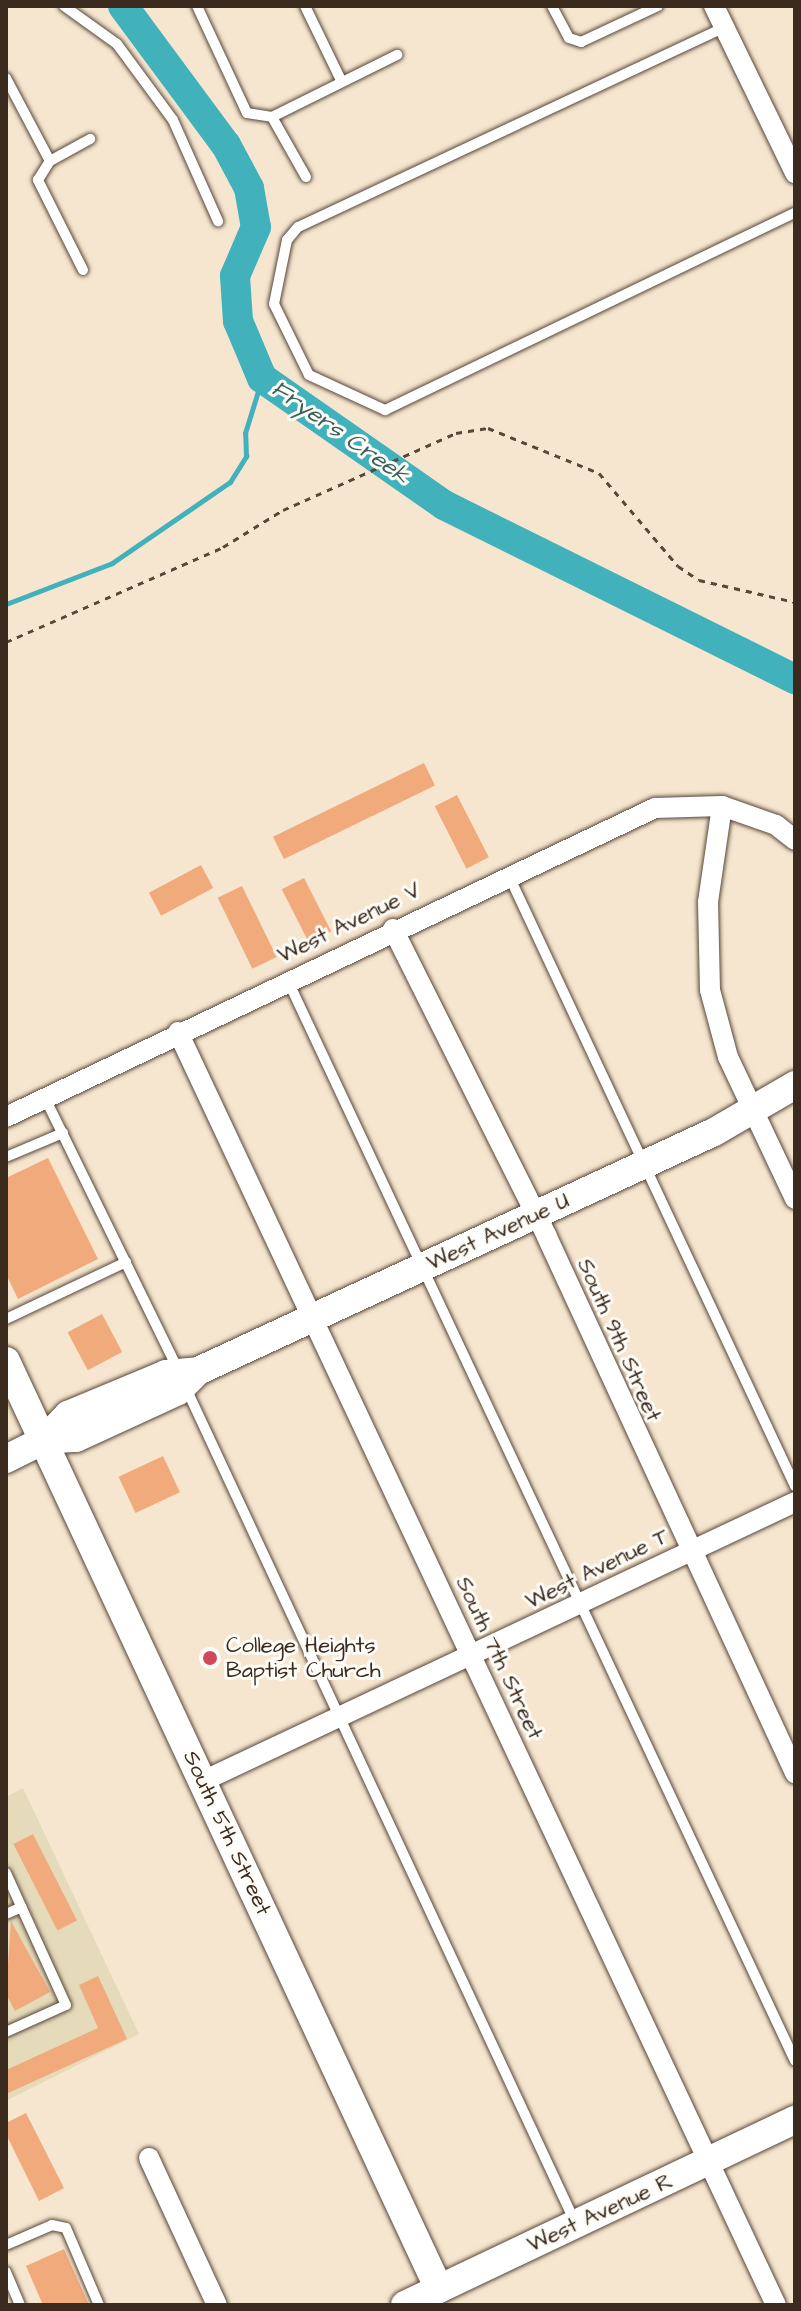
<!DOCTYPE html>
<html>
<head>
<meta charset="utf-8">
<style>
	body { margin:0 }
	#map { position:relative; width:801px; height:2311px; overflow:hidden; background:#f6e6cf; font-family:"Architects Daughter",sans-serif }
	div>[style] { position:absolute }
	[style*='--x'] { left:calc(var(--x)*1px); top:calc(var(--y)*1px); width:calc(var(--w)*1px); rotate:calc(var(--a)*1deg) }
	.built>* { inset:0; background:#e5dbba }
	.stream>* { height:5px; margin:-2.5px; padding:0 2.5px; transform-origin:2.5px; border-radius:2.5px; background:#41b1bc }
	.river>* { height:30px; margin:-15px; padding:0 15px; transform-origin:15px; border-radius:15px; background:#41b1bc }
	.building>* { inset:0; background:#f1aa7c; transform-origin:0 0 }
	.path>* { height:3px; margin-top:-1.5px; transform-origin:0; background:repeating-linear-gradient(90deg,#574639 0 6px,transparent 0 12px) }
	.roads { filter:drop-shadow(0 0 2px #574639) drop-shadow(0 0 2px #574639) }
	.lane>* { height:10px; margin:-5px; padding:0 5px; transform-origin:5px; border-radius:5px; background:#fff }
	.street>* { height:20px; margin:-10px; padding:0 10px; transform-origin:10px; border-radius:10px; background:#fff }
	.secondary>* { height:28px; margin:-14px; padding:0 14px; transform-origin:14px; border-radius:14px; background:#fff }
	.dots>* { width:22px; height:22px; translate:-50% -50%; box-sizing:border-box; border:4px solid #fdfcf7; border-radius:50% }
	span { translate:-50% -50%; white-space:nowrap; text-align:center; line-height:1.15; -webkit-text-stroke:6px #fdfcf7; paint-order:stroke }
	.street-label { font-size:22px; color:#3b2a1e }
	.poi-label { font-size:22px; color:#3b2a1e }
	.left { translate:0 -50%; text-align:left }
	.water-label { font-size:24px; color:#3d605d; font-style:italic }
	.frame { position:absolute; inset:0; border:8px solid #3b2a1e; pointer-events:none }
</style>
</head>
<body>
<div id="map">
	<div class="built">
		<i style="clip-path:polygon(23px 1788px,139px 2034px,6px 2101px,6px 1797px)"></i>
	</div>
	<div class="stream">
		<i style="--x:6;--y:604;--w:114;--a:-21.1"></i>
		<i style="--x:112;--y:563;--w:143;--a:-34.5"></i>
		<i style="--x:230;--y:482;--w:31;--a:-58"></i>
		<i style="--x:246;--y:456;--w:23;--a:-92"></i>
		<i style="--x:245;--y:433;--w:58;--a:-72.8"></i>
	</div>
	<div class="river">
		<i style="--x:123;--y:6;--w:173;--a:53.5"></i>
		<i style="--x:226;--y:145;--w:49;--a:61.9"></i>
		<i style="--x:249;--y:188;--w:40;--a:80"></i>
		<i style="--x:256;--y:227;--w:53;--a:113.2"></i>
		<i style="--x:235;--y:276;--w:45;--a:86.2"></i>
		<i style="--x:238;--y:321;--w:62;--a:67.2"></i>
		<i style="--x:262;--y:378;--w:222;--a:34.9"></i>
		<i style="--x:444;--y:505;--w:392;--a:26.4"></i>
	</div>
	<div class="building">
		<i style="left:424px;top:763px;width:25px;height:168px;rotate:64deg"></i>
		<i style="left:457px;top:795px;width:70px;height:25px;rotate:63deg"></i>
		<i style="left:201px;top:865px;width:26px;height:59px;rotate:62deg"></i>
		<i style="left:304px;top:878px;width:60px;height:25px;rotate:63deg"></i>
		<i style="left:242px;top:886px;width:79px;height:27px;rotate:64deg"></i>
		<i style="clip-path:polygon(48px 1158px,98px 1259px,18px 1299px,6px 1274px,6px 1178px)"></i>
		<i style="left:102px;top:1314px;width:43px;height:39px;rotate:62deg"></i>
		<i style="left:163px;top:1456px;width:40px;height:49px;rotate:65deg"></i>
		<i style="left:33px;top:1834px;width:97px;height:22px;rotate:63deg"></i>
		<i style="clip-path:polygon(11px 1921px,50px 1992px,15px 2011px,6px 1994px)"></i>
		<i style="clip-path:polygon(98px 1976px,127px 2039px,6px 2094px,6px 2070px,98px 2028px,79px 1985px)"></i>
		<i style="clip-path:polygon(26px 2113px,64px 2188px,39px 2201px,6px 2134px,6px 2123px)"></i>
		<i style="clip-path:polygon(64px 2249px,89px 2305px,43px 2305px,26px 2266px)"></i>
	</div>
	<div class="path">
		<i style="--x:6;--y:642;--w:237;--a:-23.6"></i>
		<i style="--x:223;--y:547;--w:70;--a:-31.7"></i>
		<i style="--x:283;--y:510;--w:189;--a:-24"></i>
		<i style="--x:456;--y:433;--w:32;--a:-9"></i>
		<i style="--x:488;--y:428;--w:120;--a:22.1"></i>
		<i style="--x:599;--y:473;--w:122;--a:49.7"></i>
		<i style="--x:678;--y:566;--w:25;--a:34"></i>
		<i style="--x:699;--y:580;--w:98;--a:12.9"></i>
	</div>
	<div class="roads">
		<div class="lane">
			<i style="--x:64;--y:6;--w:65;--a:35.6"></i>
			<i style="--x:117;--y:44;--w:94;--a:53.6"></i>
			<i style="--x:173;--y:120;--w:111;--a:66"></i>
			<i style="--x:197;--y:6;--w:118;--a:65"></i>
			<i style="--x:247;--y:113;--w:25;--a:9"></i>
			<i style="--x:272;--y:117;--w:69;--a:60.5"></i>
			<i style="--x:305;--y:6;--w:80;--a:64.1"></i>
			<i style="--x:552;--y:6;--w:36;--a:62"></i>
			<i style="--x:569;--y:38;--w:13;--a:18"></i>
			<i style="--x:581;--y:42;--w:85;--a:-25.1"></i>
			<i style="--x:723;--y:28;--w:469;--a:154.9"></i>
			<i style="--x:298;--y:227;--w:17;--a:130"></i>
			<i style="--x:287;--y:240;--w:65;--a:101.5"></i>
			<i style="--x:274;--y:304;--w:79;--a:63.8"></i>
			<i style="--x:309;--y:375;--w:84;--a:24.7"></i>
			<i style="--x:385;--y:410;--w:455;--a:-25.7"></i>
			<i style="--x:6;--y:78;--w:94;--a:62.1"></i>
			<i style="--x:272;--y:117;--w:140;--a:-26.4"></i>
			<i style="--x:83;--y:270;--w:101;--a:-116.6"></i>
			<i style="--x:38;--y:180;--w:22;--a:-58"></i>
			<i style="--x:50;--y:161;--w:46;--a:-28.8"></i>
			<i style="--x:509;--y:876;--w:674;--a:64.88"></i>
			<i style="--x:288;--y:981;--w:1193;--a:64.85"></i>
			<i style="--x:45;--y:1098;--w:302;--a:63.9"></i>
			<i style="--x:6;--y:1157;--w:62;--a:-22.8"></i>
			<i style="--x:6;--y:1319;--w:133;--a:-25.4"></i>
			<i style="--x:185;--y:1386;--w:925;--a:64.99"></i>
			<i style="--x:6;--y:1873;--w:145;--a:65.6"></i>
			<i style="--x:66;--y:2005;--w:66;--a:155.8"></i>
			<i style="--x:6;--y:1914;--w:17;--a:-24"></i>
			<i style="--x:6;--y:2245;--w:50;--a:-23.5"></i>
			<i style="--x:52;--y:2225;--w:14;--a:12"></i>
			<i style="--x:66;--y:2228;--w:84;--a:66.8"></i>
			<i style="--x:6;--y:2272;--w:36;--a:67"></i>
		</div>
		<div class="street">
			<i style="--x:714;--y:6;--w:186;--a:64.1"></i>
			<i style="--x:722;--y:806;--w:97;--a:98.3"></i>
			<i style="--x:708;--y:902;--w:88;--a:88.7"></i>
			<i style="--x:710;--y:990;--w:69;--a:75"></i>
			<i style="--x:728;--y:1057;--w:157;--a:64.7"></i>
			<i style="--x:393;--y:929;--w:344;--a:63.4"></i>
			<i style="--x:547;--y:1237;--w:591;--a:65.17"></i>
			<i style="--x:178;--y:1032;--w:1406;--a:64.84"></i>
			<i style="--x:6;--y:1117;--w:719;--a:-25.46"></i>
			<i style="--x:655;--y:808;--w:67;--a:-1.7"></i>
			<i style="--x:722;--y:806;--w:57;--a:19.4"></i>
			<i style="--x:776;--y:825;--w:24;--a:38"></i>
			<i style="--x:203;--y:1781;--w:654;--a:-25.23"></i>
			<i style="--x:149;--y:2158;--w:162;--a:65.2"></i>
		</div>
		<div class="secondary">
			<i style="--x:6;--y:1361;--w:1024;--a:64.99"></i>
			<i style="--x:44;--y:1440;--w:32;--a:-4"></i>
			<i style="--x:76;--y:1438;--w:112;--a:-24.7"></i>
			<i style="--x:178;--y:1391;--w:28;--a:-45"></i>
			<i style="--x:6;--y:1459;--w:42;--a:-26.6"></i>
			<i style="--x:44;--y:1440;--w:35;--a:-46"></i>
			<i style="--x:68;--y:1415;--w:106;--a:-22.7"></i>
			<i style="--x:166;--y:1374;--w:32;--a:-5"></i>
			<i style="--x:198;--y:1371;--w:569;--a:-24.85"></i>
			<i style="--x:714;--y:1132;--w:94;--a:-30.1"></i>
			<i style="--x:405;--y:2305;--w:432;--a:-25.4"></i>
		</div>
	</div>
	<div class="dots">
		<i style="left:210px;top:1658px;background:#d1495b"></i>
	</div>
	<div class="street-label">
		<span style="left:349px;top:923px;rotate:-26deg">West Avenue V</span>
		<span style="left:498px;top:1232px;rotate:-25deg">West Avenue U</span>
		<span style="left:619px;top:1340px;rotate:66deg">South 9th Street</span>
		<span style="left:597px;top:1569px;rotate:-26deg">West Avenue T</span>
		<span style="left:499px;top:1658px;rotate:65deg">South 7th Street</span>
		<span style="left:227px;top:1833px;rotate:65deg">South 5th Street</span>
		<span style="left:600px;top:2213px;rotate:-25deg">West Avenue R</span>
	</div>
	<div class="poi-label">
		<span class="left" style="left:226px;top:1658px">College Heights<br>Baptist Church</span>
	</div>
	<div class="water-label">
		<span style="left:340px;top:433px;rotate:35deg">Fryers Creek</span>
	</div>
	<div class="frame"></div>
</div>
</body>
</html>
